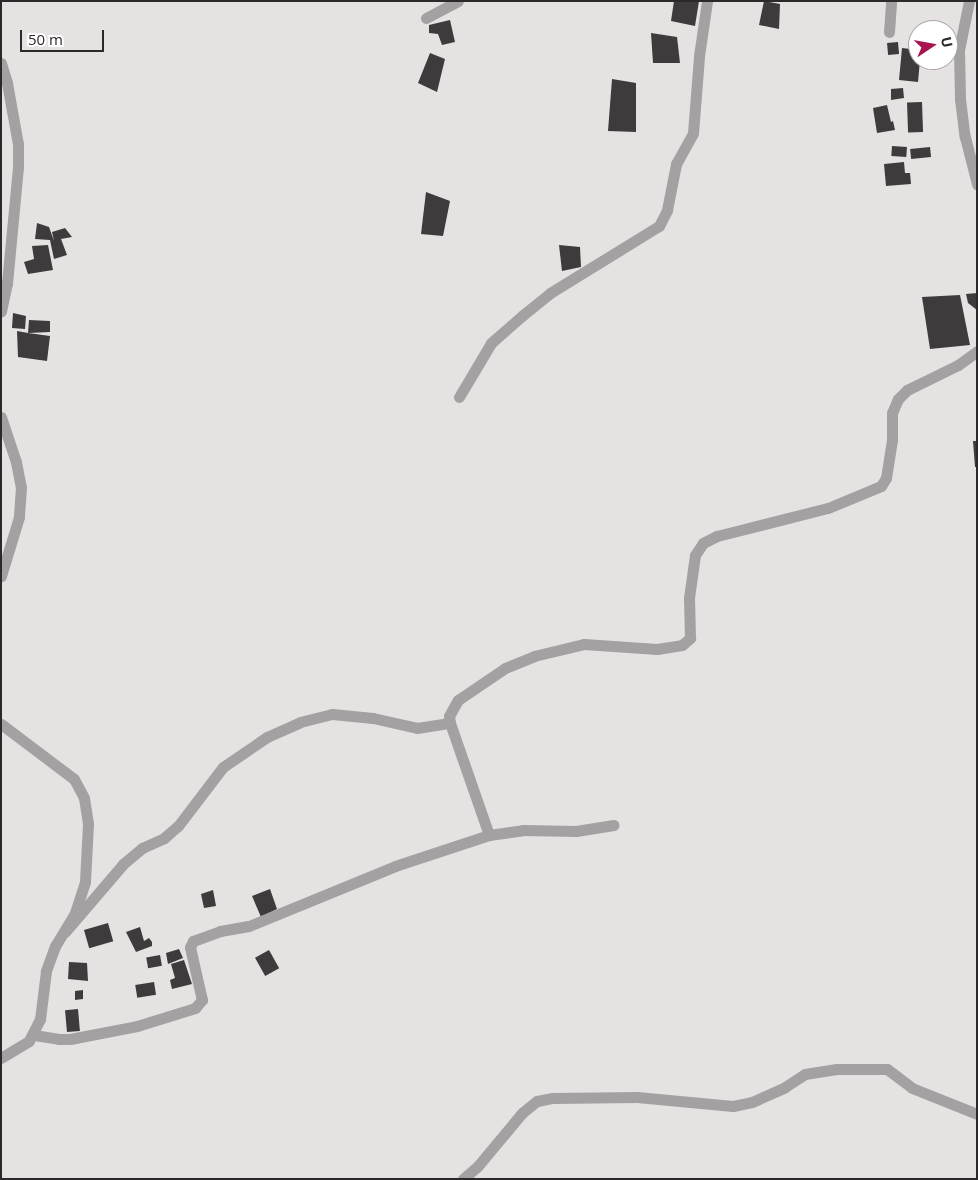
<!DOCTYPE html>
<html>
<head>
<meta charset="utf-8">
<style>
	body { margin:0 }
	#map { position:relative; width:978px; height:1180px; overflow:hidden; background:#e6e2e2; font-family:"Open Sans",sans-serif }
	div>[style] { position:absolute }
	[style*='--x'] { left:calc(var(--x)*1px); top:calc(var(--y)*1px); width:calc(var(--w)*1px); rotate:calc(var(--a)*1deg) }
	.building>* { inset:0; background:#3e3b3c; transform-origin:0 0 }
	.minor>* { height:11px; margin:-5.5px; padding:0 5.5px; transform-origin:5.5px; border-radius:5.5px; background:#a3a1a2 }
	span { translate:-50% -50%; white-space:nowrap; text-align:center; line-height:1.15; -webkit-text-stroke:5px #fff; paint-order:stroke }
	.frame { position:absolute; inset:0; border:2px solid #2b2929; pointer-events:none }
	.north { position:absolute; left:908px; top:20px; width:50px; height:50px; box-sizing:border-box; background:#fff; border:1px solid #aaa9a9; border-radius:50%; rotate:78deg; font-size:14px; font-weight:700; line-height:20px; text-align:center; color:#2b2929 }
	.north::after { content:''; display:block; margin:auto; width:18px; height:22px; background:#a7144f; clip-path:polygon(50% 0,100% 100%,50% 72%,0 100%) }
	.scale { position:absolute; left:20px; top:30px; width:84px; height:22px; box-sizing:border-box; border:2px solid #2b2929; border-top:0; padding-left:6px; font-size:15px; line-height:18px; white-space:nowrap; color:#2b2929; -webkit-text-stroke:4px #fff; paint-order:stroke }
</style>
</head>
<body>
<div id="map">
	<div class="building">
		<i style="clip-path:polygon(674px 1px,699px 1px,695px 26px,671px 21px)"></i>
		<i style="clip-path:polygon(764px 1px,780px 4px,779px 29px,759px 25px)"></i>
		<i style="clip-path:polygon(450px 20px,455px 42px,442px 45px,438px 34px,429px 33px,429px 25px)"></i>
		<i style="clip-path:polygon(651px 33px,677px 37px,680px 63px,653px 63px)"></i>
		<i style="left:898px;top:42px;width:12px;height:11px;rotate:85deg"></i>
		<i style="clip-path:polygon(902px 48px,918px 50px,918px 60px,920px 60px,918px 82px,899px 80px)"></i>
		<i style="clip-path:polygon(430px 53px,445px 59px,437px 92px,418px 83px)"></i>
		<i style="clip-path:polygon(612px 79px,636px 83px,636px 132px,608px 131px)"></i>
		<i style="clip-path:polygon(903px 88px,904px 98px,891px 100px,891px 89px)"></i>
		<i style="left:922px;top:102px;width:30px;height:15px;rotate:88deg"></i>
		<i style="clip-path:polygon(887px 105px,891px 122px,893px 121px,895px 130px,877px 133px,873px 108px)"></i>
		<i style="left:892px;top:146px;width:15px;height:10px;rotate:4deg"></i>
		<i style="left:930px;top:147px;width:10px;height:20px;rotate:84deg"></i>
		<i style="clip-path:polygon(904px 162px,905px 173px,910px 173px,911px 184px,886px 186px,884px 164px)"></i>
		<i style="clip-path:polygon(426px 192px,450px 201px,443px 236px,421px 234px)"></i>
		<i style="clip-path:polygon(37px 223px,49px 227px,54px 241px,52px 232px,65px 228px,72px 237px,61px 239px,67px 255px,54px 259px,50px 240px,35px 239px)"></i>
		<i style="clip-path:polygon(48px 245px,53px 270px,28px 274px,24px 262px,34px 259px,32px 246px)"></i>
		<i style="clip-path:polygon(559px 245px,580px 247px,581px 267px,562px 271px)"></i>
		<i style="clip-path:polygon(977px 293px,977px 310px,968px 303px,966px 294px)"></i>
		<i style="clip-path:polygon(960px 295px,970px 345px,930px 349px,922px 297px)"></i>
		<i style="clip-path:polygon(13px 313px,26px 316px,25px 329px,12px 328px)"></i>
		<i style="clip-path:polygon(29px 320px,50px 321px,50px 332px,28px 333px,50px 336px,47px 361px,18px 357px,17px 331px,28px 333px)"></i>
		<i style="clip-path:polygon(973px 441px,977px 441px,977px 467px,975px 467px)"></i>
		<i style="clip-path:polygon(270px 889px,277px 909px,261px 917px,252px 896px)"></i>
		<i style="clip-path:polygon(213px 890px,216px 906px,204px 908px,201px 894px)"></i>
		<i style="left:108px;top:923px;width:19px;height:25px;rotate:74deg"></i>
		<i style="clip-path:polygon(140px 927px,144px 941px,149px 938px,152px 942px,152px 946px,136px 952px,126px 932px)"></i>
		<i style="clip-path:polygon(179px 949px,183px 958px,168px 964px,166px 953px)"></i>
		<i style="left:269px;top:950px;width:21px;height:16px;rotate:61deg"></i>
		<i style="left:160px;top:955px;width:11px;height:14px;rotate:80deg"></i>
		<i style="clip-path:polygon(184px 960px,192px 984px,172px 989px,170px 980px,175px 978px,171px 964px)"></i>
		<i style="clip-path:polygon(69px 962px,87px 963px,88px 981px,68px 979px)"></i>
		<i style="left:154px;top:982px;width:13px;height:19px;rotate:81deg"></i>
		<i style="clip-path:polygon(83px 990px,83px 999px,75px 1000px,75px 991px)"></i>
		<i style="left:78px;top:1009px;width:22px;height:13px;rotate:85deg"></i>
	</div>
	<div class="minor">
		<i style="--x:969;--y:1;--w:50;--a:101.5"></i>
		<i style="--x:959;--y:50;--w:49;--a:88.8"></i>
		<i style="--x:960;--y:99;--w:38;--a:83"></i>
		<i style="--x:965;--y:137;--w:49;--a:75.7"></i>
		<i style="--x:426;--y:18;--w:36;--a:-28"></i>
		<i style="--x:889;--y:32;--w:31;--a:-86"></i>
		<i style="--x:1;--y:63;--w:21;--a:73"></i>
		<i style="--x:7;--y:83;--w:62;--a:79.8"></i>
		<i style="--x:18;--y:144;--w:23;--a:90"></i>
		<i style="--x:18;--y:167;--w:117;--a:95.4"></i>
		<i style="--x:7;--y:283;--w:29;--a:102"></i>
		<i style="--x:459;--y:397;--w:63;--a:-59.3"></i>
		<i style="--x:491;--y:343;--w:43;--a:-41.2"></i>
		<i style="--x:523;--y:315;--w:35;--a:-39"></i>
		<i style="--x:550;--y:293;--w:128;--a:-31.6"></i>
		<i style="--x:659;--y:226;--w:18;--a:-63"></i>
		<i style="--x:667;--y:210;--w:47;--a:-78.9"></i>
		<i style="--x:676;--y:164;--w:35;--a:-61"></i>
		<i style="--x:693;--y:133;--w:77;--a:-85.5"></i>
		<i style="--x:699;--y:56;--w:56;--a:-81.7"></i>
		<i style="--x:1;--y:417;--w:47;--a:71.6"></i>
		<i style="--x:16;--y:462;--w:25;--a:79"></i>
		<i style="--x:21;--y:487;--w:30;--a:94"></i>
		<i style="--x:19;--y:517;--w:62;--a:107"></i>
		<i style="--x:1;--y:724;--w:91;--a:37"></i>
		<i style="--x:74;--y:779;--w:21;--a:62"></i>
		<i style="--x:84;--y:798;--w:26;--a:81"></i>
		<i style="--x:88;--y:824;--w:58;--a:93"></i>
		<i style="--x:85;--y:882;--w:33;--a:108"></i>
		<i style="--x:75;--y:913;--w:39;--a:121"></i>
		<i style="--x:55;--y:946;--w:27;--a:110"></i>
		<i style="--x:46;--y:971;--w:48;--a:97.1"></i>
		<i style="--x:40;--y:1019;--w:25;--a:117"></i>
		<i style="--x:29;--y:1041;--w:33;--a:149"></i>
		<i style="--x:489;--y:835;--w:119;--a:-109.2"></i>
		<i style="--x:450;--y:723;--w:7;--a:-98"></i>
		<i style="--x:449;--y:716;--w:18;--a:-61"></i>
		<i style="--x:458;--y:700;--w:57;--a:-34.2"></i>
		<i style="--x:505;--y:668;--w:31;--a:-22"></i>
		<i style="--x:534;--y:656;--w:51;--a:-13.5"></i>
		<i style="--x:584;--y:644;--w:73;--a:3.9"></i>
		<i style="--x:657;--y:649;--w:25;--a:-9"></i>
		<i style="--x:682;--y:645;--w:11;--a:-41"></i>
		<i style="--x:690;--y:638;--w:40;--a:-91.4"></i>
		<i style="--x:689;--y:598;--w:43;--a:-82.1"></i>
		<i style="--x:695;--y:555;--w:14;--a:-56"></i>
		<i style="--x:703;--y:543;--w:16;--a:-27"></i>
		<i style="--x:717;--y:536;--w:114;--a:-14.2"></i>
		<i style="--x:828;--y:508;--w:57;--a:-22.5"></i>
		<i style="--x:881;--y:486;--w:9;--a:-58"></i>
		<i style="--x:886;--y:478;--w:38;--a:-81"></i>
		<i style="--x:892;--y:440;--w:27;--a:-90"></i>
		<i style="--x:892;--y:413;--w:15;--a:-67"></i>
		<i style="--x:898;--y:399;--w:13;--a:-45"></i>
		<i style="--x:907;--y:390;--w:57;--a:-26.1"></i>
		<i style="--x:958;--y:365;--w:24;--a:-36"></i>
		<i style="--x:65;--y:932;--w:89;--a:-49.5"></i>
		<i style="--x:123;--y:864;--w:25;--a:-40"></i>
		<i style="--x:142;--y:848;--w:24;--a:-24"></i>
		<i style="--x:164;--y:838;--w:18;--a:-41"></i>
		<i style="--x:178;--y:826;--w:74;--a:-52.7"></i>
		<i style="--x:223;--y:767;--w:53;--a:-34.3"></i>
		<i style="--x:267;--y:737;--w:36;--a:-24"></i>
		<i style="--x:300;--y:722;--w:33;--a:-14"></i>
		<i style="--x:332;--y:714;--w:41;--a:5.6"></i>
		<i style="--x:373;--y:718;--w:45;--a:12.8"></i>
		<i style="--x:417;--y:728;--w:33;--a:-9"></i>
		<i style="--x:34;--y:1035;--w:25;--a:9"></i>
		<i style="--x:59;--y:1039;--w:11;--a:0"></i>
		<i style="--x:70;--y:1039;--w:68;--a:-11"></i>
		<i style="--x:137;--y:1026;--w:61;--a:-17.2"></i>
		<i style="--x:195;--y:1008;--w:11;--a:-49"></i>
		<i style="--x:202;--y:1000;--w:54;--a:-102.8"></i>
		<i style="--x:190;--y:947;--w:7;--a:-63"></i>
		<i style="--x:193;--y:941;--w:29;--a:-20"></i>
		<i style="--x:220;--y:931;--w:29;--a:-10"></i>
		<i style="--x:249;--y:926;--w:158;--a:-22.3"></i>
		<i style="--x:395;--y:866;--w:99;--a:-18.3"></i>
		<i style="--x:489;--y:835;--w:34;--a:-8"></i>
		<i style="--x:523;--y:830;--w:53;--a:1.1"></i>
		<i style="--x:576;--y:831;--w:38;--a:-9"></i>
		<i style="--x:463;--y:1179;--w:18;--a:-41"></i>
		<i style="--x:477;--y:1167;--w:70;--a:-50.2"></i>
		<i style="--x:522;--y:1113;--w:19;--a:-39"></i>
		<i style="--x:537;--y:1101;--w:16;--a:-11"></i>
		<i style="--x:553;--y:1098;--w:84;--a:-0.7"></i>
		<i style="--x:637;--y:1097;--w:96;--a:5.4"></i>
		<i style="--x:733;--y:1106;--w:19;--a:-12"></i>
		<i style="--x:752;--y:1102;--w:36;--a:-24"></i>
		<i style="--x:785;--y:1087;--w:24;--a:-33"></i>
		<i style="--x:805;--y:1074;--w:32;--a:-9"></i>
		<i style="--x:837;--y:1069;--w:50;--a:0"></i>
		<i style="--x:887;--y:1069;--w:31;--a:37"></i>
		<i style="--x:912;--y:1088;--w:70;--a:21.8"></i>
	</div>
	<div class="frame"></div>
	<div class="north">U</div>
	<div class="scale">50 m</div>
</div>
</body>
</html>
